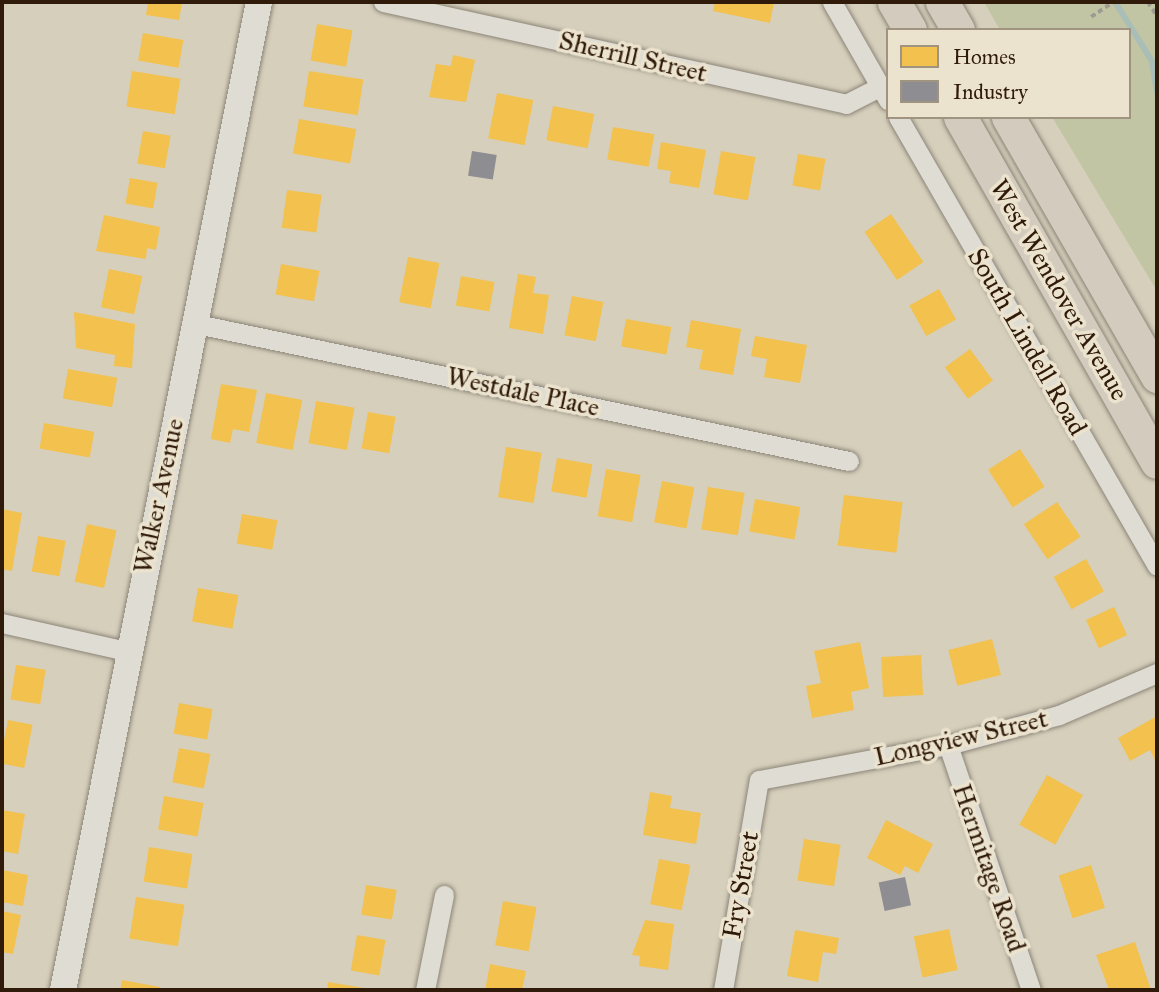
<!DOCTYPE html>
<html>
<head>
<meta charset="utf-8">
<style>
	body { margin:0 }
	#map { position:relative; width:1159px; height:992px; overflow:hidden; background:#d6cfbc; font-family:"IM FELL Great Primer",serif }
	div>[style] { position:absolute }
	[style*='--x'] { left:calc(var(--x)*1px); top:calc(var(--y)*1px); width:calc(var(--w)*1px); rotate:calc(var(--a)*1deg) }
	.green>* { inset:0; background:#c1c5a3 }
	.homes>* { inset:0; background:#f2c14e; transform-origin:0 0 }
	.industry>* { inset:0; background:#8d8d92; transform-origin:0 0 }
	.stream>* { height:6px; margin:-3px; padding:0 3px; transform-origin:3px; border-radius:3px; background:#a9beb6 }
	.path>* { height:3.5px; margin-top:-1.75px; transform-origin:0; background:repeating-linear-gradient(90deg,#9f9a92 0 5px,transparent 0 8.5px) }
	.roads { filter:drop-shadow(0 0 2px #8c8578) drop-shadow(0 0 2px #8c8578) }
	.street>* { height:19px; margin:-9.5px; padding:0 9.5px; transform-origin:9.5px; border-radius:9.5px; background:#dfdcd3 }
	.secondary>* { height:26px; margin:-13px; padding:0 13px; transform-origin:13px; border-radius:13px; background:#dfdcd3 }
	.highway>* { height:33px; margin:-16.5px; padding:0 16.5px; transform-origin:16.5px; border-radius:16.5px; background:#d3ccbe }
	span { translate:-50% -50%; white-space:nowrap; text-align:center; line-height:1.15; -webkit-text-stroke:7px #ebe3cd; paint-order:stroke }
	.street-label { font-size:26px; color:#301a0a }
	.frame { position:absolute; inset:0; border:4px solid #301a0a; pointer-events:none }
	.legend { position:absolute; left:886px; top:28px; width:245px; height:91px; box-sizing:border-box; background:#ebe3cd; border:2px solid #a0937f; margin:0; padding:9px 12px; list-style:none; font-size:21px; color:#301a0a }
	.legend li { display:flex; align-items:center; gap:14px; height:35px }
	.legend b { width:35px; border:2px solid #a0937f }
</style>
</head>
<body>
<div id="map">
	<div class="green">
		<i style="clip-path:polygon(984px 2px,1157px 2px,1157px 291px,1052px 117px,1129px 117px,1129px 30px,1000px 30px)"></i>
	</div>
	<div class="homes">
		<i style="clip-path:polygon(148px 2px,182px 2px,179px 20px,146px 15px)"></i>
		<i style="clip-path:polygon(715px 2px,774px 2px,770px 23px,713px 11px)"></i>
		<i style="left:317px;top:24px;width:36px;height:37px;rotate:10deg"></i>
		<i style="left:143px;top:33px;width:41px;height:28px;rotate:10deg"></i>
		<i style="clip-path:polygon(453px 55px,475px 60px,466px 102px,429px 97px,436px 64px,451px 66px)"></i>
		<i style="left:132px;top:71px;width:49px;height:36px;rotate:9deg"></i>
		<i style="left:309px;top:71px;width:55px;height:36px;rotate:9deg"></i>
		<i style="left:497px;top:93px;width:37px;height:46px;rotate:11deg"></i>
		<i style="left:553px;top:106px;width:42px;height:35px;rotate:11deg"></i>
		<i style="left:299px;top:119px;width:58px;height:35px;rotate:10deg"></i>
		<i style="left:613px;top:127px;width:42px;height:33px;rotate:10deg"></i>
		<i style="left:143px;top:131px;width:28px;height:33px;rotate:10deg"></i>
		<i style="clip-path:polygon(661px 142px,706px 150px,699px 188px,669px 183px,671px 171px,657px 169px)"></i>
		<i style="left:721px;top:151px;width:35px;height:44px;rotate:10deg"></i>
		<i style="left:798px;top:154px;width:28px;height:32px;rotate:10deg"></i>
		<i style="left:130px;top:178px;width:28px;height:26px;rotate:10deg"></i>
		<i style="left:287px;top:190px;width:35px;height:38px;rotate:8deg"></i>
		<i style="left:891px;top:214px;width:58px;height:32px;rotate:56deg"></i>
		<i style="clip-path:polygon(104px 215px,160px 227px,156px 250px,147px 248px,146px 259px,96px 251px)"></i>
		<i style="left:408px;top:257px;width:32px;height:46px;rotate:11deg"></i>
		<i style="left:281px;top:264px;width:39px;height:31px;rotate:10deg"></i>
		<i style="left:109px;top:269px;width:34px;height:39px;rotate:12deg"></i>
		<i style="clip-path:polygon(518px 274px,536px 277px,533px 293px,549px 295px,543px 334px,509px 328px)"></i>
		<i style="left:461px;top:276px;width:34px;height:30px;rotate:10deg"></i>
		<i style="left:939px;top:289px;width:35px;height:34px;rotate:61deg"></i>
		<i style="left:572px;top:296px;width:32px;height:40px;rotate:11deg"></i>
		<i style="clip-path:polygon(74px 312px,135px 324px,132px 368px,114px 366px,115px 355px,76px 348px)"></i>
		<i style="left:626px;top:319px;width:46px;height:28px;rotate:10deg"></i>
		<i style="clip-path:polygon(691px 320px,741px 329px,733px 375px,699px 369px,703px 350px,686px 347px)"></i>
		<i style="clip-path:polygon(755px 336px,807px 345px,800px 383px,764px 377px,767px 359px,751px 356px)"></i>
		<i style="left:970px;top:349px;width:39px;height:31px;rotate:54deg"></i>
		<i style="left:68px;top:369px;width:50px;height:30px;rotate:10deg"></i>
		<i style="clip-path:polygon(221px 384px,257px 390px,249px 432px,233px 429px,230px 443px,211px 439px)"></i>
		<i style="left:266px;top:393px;width:37px;height:51px;rotate:11deg"></i>
		<i style="left:316px;top:401px;width:39px;height:43px;rotate:10deg"></i>
		<i style="left:368px;top:412px;width:28px;height:37px;rotate:10deg"></i>
		<i style="left:44px;top:423px;width:51px;height:26px;rotate:10deg"></i>
		<i style="left:506px;top:447px;width:36px;height:51px;rotate:9deg"></i>
		<i style="left:1020px;top:449px;width:45px;height:38px;rotate:57deg"></i>
		<i style="left:557px;top:458px;width:36px;height:34px;rotate:10deg"></i>
		<i style="left:606px;top:469px;width:35px;height:48px;rotate:10deg"></i>
		<i style="left:662px;top:481px;width:33px;height:42px;rotate:11deg"></i>
		<i style="left:708px;top:487px;width:37px;height:43px;rotate:9deg"></i>
		<i style="left:844px;top:495px;width:59px;height:51px;rotate:7deg"></i>
		<i style="left:755px;top:499px;width:46px;height:33px;rotate:10deg"></i>
		<i style="left:1057px;top:502px;width:42px;height:40px;rotate:56deg"></i>
		<i style="clip-path:polygon(2px 509px,22px 513px,12px 571px,2px 569px)"></i>
		<i style="left:242px;top:514px;width:36px;height:30px;rotate:10deg"></i>
		<i style="left:87px;top:524px;width:30px;height:59px;rotate:12deg"></i>
		<i style="left:38px;top:536px;width:28px;height:36px;rotate:10deg"></i>
		<i style="left:1086px;top:559px;width:37px;height:37px;rotate:61deg"></i>
		<i style="left:198px;top:588px;width:41px;height:34px;rotate:10deg"></i>
		<i style="left:1114px;top:607px;width:31px;height:31px;rotate:65deg"></i>
		<i style="left:992px;top:639px;width:37px;height:45px;rotate:76deg"></i>
		<i style="clip-path:polygon(860px 642px,869px 688px,851px 692px,854px 710px,812px 718px,806px 686px,821px 683px,814px 651px)"></i>
		<i style="left:921px;top:655px;width:40px;height:40px;rotate:87deg"></i>
		<i style="left:16px;top:665px;width:30px;height:35px;rotate:9deg"></i>
		<i style="left:179px;top:703px;width:34px;height:31px;rotate:10deg"></i>
		<i style="clip-path:polygon(1157px 716px,1157px 764px,1150px 750px,1130px 761px,1118px 738px)"></i>
		<i style="left:8px;top:720px;width:25px;height:44px;rotate:11deg"></i>
		<i style="left:179px;top:748px;width:32px;height:35px;rotate:11deg"></i>
		<i style="left:1047px;top:775px;width:41px;height:57px;rotate:29deg"></i>
		<i style="clip-path:polygon(650px 792px,672px 796px,670px 808px,701px 813px,696px 844px,643px 835px)"></i>
		<i style="left:164px;top:796px;width:40px;height:34px;rotate:10deg"></i>
		<i style="clip-path:polygon(2px 810px,25px 814px,18px 854px,2px 851px)"></i>
		<i style="clip-path:polygon(886px 820px,933px 844px,918px 873px,905px 866px,900px 875px,867px 858px)"></i>
		<i style="left:804px;top:839px;width:37px;height:42px;rotate:9deg"></i>
		<i style="left:149px;top:847px;width:44px;height:35px;rotate:9deg"></i>
		<i style="left:659px;top:859px;width:32px;height:46px;rotate:11deg"></i>
		<i style="left:1091px;top:865px;width:45px;height:34px;rotate:72deg"></i>
		<i style="clip-path:polygon(2px 870px,28px 875px,23px 906px,2px 902px)"></i>
		<i style="left:366px;top:885px;width:31px;height:30px;rotate:9deg"></i>
		<i style="left:136px;top:897px;width:49px;height:42px;rotate:9deg"></i>
		<i style="left:503px;top:901px;width:34px;height:45px;rotate:10deg"></i>
		<i style="clip-path:polygon(2px 911px,21px 915px,13px 954px,2px 952px)"></i>
		<i style="clip-path:polygon(645px 920px,674px 924px,668px 970px,639px 966px,640px 956px,632px 955px)"></i>
		<i style="left:949px;top:929px;width:42px;height:36px;rotate:78deg"></i>
		<i style="clip-path:polygon(795px 930px,839px 938px,836px 954px,823px 952px,818px 982px,787px 976px)"></i>
		<i style="left:357px;top:935px;width:29px;height:36px;rotate:10deg"></i>
		<i style="clip-path:polygon(1135px 942px,1151px 990px,1109px 990px,1096px 955px)"></i>
		<i style="clip-path:polygon(490px 964px,526px 971px,522px 990px,485px 990px)"></i>
		<i style="clip-path:polygon(122px 980px,160px 987px,160px 990px,120px 990px)"></i>
		<i style="clip-path:polygon(328px 982px,370px 989px,370px 990px,327px 990px)"></i>
	</div>
	<div class="industry">
		<i style="left:472px;top:151px;width:25px;height:25px;rotate:9deg"></i>
		<i style="left:905px;top:877px;width:29px;height:27px;rotate:78deg"></i>
	</div>
	<div class="stream">
		<i style="--x:1115;--y:2;--w:70;--a:57.9"></i>
		<i style="--x:1152;--y:61;--w:31;--a:81"></i>
	</div>
	<div class="path">
		<i style="--x:1148;--y:2;--w:17;--a:57"></i>
		<i style="--x:1091;--y:17;--w:27;--a:-34"></i>
	</div>
	<div class="roads">
		<div class="street">
			<i style="--x:383;--y:2;--w:474;--a:12.4"></i>
			<i style="--x:846;--y:104;--w:38;--a:-27"></i>
			<i style="--x:832;--y:2;--w:113;--a:60.3"></i>
			<i style="--x:898;--y:117;--w:518;--a:60.02"></i>
			<i style="--x:197;--y:324;--w:666;--a:11.87"></i>
			<i style="--x:2;--y:623;--w:127;--a:12.7"></i>
			<i style="--x:948;--y:745;--w:259;--a:71.3"></i>
			<i style="--x:425;--y:990;--w:97;--a:-78.7"></i>
			<i style="--x:723;--y:990;--w:213;--a:-80.3"></i>
			<i style="--x:759;--y:780;--w:192;--a:-10.5"></i>
			<i style="--x:948;--y:745;--w:115;--a:-15.1"></i>
			<i style="--x:1059;--y:715;--w:107;--a:-23.2"></i>
		</div>
		<div class="secondary">
			<i style="--x:63;--y:990;--w:1007;--a:-78.78"></i>
		</div>
		<div class="highway">
			<i style="--x:894;--y:2;--w:32;--a:60"></i>
			<i style="--x:942;--y:2;--w:32;--a:60"></i>
			<i style="--x:960;--y:117;--w:397;--a:60.3"></i>
			<i style="--x:1008;--y:117;--w:299;--a:60.1"></i>
		</div>
	</div>
	<div class="street-label">
		<span style="left:633px;top:57px;rotate:13deg">Sherrill Street</span>
		<span style="left:1059px;top:290px;rotate:60deg">West Wendover Avenue</span>
		<span style="left:1027px;top:342px;rotate:60deg">South Lindell Road</span>
		<span style="left:523px;top:392px;rotate:12deg">Westdale Place</span>
		<span style="left:159px;top:496px;rotate:-78deg">Walker Avenue</span>
		<span style="left:961px;top:738px;rotate:-13deg">Longview Street</span>
		<span style="left:989px;top:868px;rotate:71deg">Hermitage Road</span>
		<span style="left:741px;top:885px;rotate:-80deg">Fry Street</span>
	</div>
	<div class="frame"></div>
	<ul class="legend">
	<li><b style="height:19px;background:#f2c14e"></b>Homes</li>
	<li><b style="height:19px;background:#8d8d92"></b>Industry</li>
	</ul>
</div>
</body>
</html>
